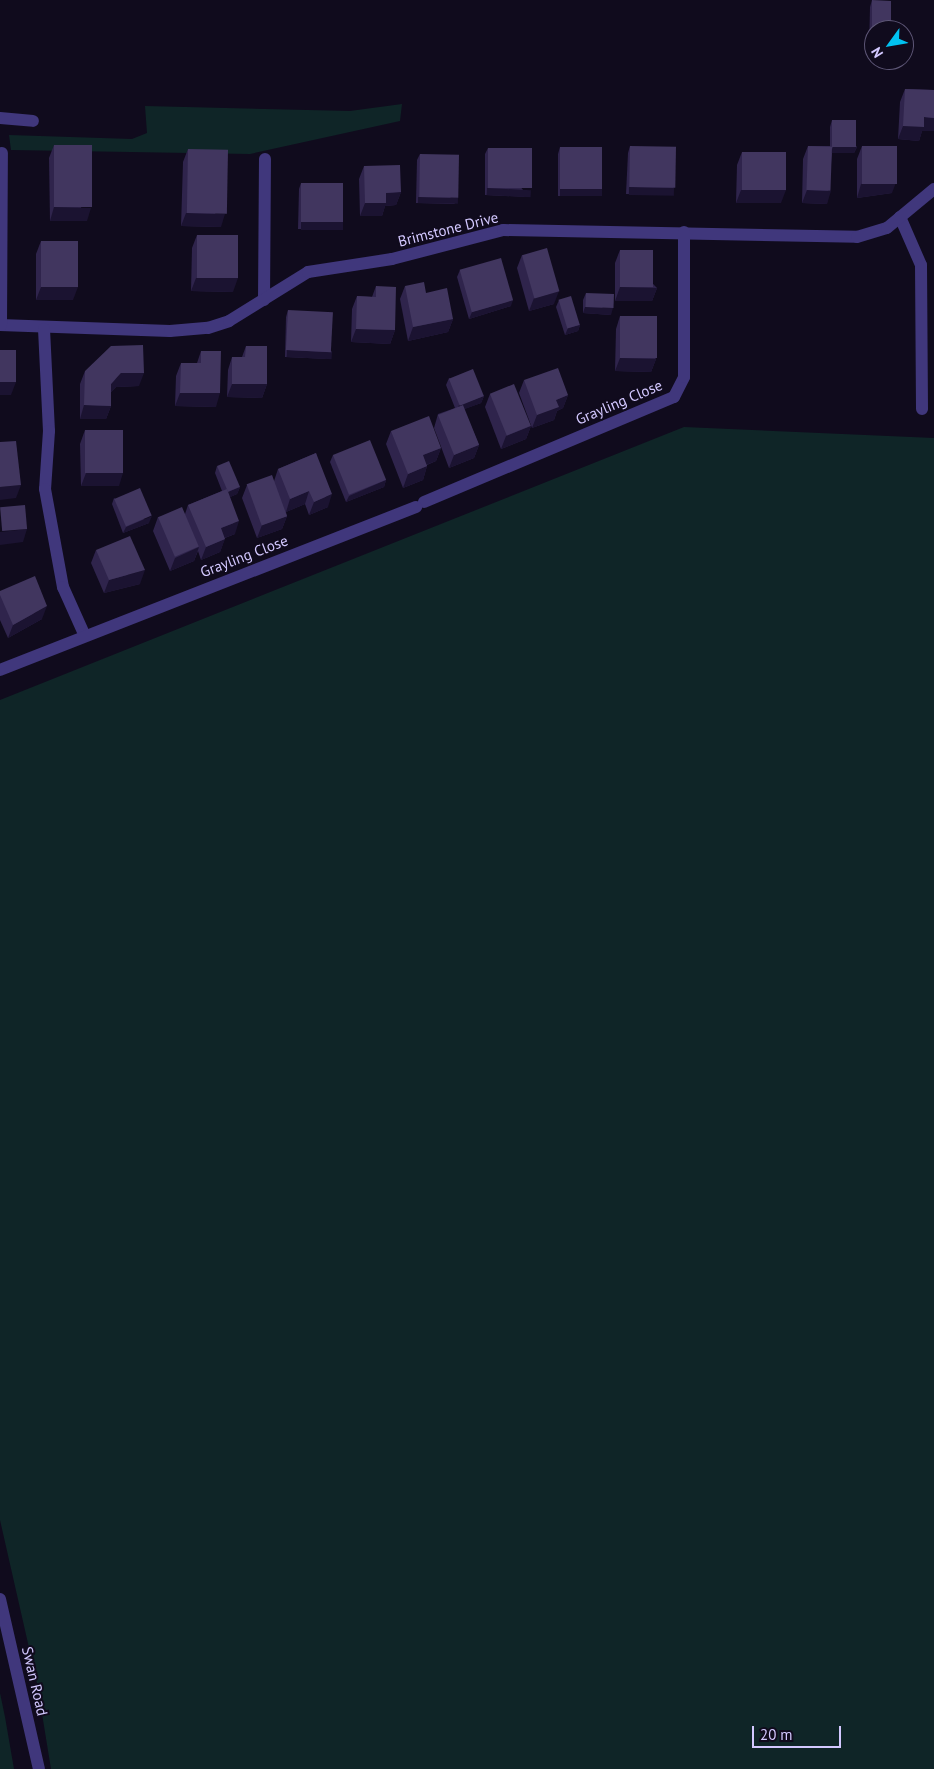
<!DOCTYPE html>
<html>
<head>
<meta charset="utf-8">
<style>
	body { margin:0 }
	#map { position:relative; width:934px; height:1769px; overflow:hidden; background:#100b1d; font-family:"PT Sans",sans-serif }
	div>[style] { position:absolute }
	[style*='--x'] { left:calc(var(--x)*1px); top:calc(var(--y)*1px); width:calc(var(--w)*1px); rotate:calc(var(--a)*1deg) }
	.green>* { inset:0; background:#0f2527 }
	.minor>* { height:12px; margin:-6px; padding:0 6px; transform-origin:6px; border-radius:6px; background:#40377c }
	.wall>* { inset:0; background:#2f244c }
	.shaded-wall>* { inset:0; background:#1b1331; transform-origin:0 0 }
	.building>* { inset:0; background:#41365f; transform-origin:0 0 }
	span { translate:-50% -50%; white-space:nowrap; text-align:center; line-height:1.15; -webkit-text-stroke:4px #100b1d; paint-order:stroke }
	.street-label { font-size:15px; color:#d3c8ff }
	.north { position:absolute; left:864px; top:20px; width:50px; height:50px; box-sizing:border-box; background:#100b1d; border:1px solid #5e5777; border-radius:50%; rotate:238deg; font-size:14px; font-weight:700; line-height:20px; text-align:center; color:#d3c8ff }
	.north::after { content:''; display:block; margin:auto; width:18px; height:22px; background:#01c2f1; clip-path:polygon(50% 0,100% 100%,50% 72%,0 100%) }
	.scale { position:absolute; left:752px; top:1726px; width:89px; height:22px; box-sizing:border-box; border:2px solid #d3c8ff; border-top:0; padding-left:6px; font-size:15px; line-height:18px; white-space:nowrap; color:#d3c8ff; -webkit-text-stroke:4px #100b1d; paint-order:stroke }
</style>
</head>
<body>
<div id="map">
	<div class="green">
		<i style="clip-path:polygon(402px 104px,400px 121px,250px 154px,11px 150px,9px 135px,132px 139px,147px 133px,145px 106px,350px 111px)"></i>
		<i style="clip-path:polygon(684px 427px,934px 438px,934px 1769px,51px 1769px,37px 1683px,0 1520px,0 700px)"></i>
		<i style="clip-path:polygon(0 1693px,5px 1717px,14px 1769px,0 1769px)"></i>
	</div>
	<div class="minor">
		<i style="--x:0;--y:118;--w:33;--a:5"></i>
		<i style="--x:900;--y:217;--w:52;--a:66.4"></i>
		<i style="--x:921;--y:265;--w:144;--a:89.6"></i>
		<i style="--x:264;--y:300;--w:141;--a:-89.6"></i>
		<i style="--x:0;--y:325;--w:170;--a:2"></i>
		<i style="--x:170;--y:331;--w:38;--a:-5"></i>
		<i style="--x:208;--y:328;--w:22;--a:-18"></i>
		<i style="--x:229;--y:321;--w:93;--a:-31.8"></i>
		<i style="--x:308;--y:272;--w:85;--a:-8.8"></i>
		<i style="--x:392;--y:259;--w:115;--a:-14.6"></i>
		<i style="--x:503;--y:230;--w:354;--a:1.1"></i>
		<i style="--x:857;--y:237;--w:31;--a:-17"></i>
		<i style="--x:887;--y:228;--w:61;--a:-39.7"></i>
		<i style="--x:1;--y:325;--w:172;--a:-89.7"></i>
		<i style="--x:44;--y:329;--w:102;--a:87.2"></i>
		<i style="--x:49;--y:431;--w:58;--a:93.9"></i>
		<i style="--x:45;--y:489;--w:100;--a:79.6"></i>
		<i style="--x:63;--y:587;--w:51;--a:65.9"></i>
		<i style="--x:424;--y:502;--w:271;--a:-22.8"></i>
		<i style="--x:674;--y:397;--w:22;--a:-63"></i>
		<i style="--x:684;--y:377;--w:145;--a:-90"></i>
		<i style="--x:0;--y:670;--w:447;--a:-21.4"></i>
		<i style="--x:0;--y:1599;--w:174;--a:77.1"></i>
	</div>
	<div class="wall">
		<i style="clip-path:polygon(872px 0,874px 51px,869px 51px,870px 7px)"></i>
		<i style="clip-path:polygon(905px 89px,934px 90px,934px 131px,922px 131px,919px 141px,898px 139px,900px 102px)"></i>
		<i style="clip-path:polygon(832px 120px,857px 147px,854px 153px,832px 153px,827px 204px,802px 203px,803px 159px,808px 146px,830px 146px,830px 127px)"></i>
		<i style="clip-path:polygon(54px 145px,87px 221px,50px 221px,49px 158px)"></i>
		<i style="clip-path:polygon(630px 146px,674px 188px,672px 195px,626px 194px,628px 153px)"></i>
		<i style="clip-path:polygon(862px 146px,892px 193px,857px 198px,857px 159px)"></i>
		<i style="clip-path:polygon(560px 147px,599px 196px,558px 196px,558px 154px)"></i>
		<i style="clip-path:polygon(488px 148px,529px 197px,485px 195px,485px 154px)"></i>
		<i style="clip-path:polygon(188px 149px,221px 227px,181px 226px,183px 162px)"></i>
		<i style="clip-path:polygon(742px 152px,781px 203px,736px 203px,737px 165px)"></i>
		<i style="clip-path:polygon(420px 154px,455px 204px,416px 203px,417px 160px)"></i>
		<i style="clip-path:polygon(364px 166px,401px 192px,396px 205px,385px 206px,382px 216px,360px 216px,359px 179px)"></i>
		<i style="clip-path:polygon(301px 183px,340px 229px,298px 229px,299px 189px)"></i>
		<i style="clip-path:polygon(197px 235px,233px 292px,191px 291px,192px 248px)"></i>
		<i style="clip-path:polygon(41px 241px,73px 300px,36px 300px,36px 254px)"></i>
		<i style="clip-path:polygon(620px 250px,657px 288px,652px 301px,615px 301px,615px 263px)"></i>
		<i style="clip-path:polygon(522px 255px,554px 304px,529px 311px,517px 268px)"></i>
		<i style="clip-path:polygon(460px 270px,511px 306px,469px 319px,457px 277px)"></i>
		<i style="clip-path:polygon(376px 286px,395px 330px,390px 344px,351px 342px,352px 309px,357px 296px,372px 297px)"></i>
		<i style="clip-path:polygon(405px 286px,426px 293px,453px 319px,448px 332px,408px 341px,400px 299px)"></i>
		<i style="clip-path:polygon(586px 293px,611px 315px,583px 313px,583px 300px)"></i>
		<i style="clip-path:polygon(559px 300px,580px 325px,578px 331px,565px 335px,556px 307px)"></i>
		<i style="clip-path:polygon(288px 310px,332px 352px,329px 359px,285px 357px,286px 317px)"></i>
		<i style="clip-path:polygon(620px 316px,656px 359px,651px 372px,615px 371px,616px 329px)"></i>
		<i style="clip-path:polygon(246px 346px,267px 384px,262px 398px,227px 397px,228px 370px,232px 357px,242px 357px)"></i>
		<i style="clip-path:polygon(201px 351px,216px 407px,175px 406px,176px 376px,181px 363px,197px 363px)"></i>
		<i style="clip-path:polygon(85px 371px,139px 386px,116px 387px,111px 392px,111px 406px,106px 419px,80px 419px,80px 384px)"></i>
		<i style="clip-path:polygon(449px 378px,484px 396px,481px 403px,464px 409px,479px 445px,474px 458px,449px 468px,434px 428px,438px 414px,455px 408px,446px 385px)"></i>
		<i style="clip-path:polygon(524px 380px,568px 395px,563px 408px,557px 411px,554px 420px,532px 428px,519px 393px)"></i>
		<i style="clip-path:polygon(490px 394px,531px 426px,526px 439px,501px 449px,485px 407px)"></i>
		<i style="clip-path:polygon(85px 430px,119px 486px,81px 486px,80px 444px)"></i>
		<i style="clip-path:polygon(391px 431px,441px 448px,436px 461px,427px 465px,427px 466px,423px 480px,403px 488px,386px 444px)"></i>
		<i style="clip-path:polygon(316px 453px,328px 507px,309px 515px,305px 504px,286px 512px,287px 516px,282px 529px,257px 538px,242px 498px,247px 485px,274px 481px,278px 469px)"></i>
		<i style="clip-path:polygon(333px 455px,386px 480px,384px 487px,346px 502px,330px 462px)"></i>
		<i style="clip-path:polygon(217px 466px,240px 487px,237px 494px,230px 497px,235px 534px,225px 538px,220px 552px,201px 560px,198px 551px,194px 561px,170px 571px,153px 531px,158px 517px,185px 514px,188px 505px,222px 491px,215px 473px)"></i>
		<i style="clip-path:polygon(114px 498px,149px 523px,123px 533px,112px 504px)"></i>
		<i style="clip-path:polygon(96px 550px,140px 584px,104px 593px,91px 563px)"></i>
		<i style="clip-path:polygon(0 591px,42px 619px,8px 638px,0 620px)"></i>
	</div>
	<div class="shaded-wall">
		<i style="clip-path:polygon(872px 44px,874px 44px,874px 51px,869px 51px)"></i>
		<i style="clip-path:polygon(924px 117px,934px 118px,934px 131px,922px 131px,919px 141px,898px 139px,903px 126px)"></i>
		<i style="clip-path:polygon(833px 147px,857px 147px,854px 153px,830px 153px)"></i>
		<i style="clip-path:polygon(897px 180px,892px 193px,857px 198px,861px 184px)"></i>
		<i style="left:629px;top:187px;width:45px;height:8px;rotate:1deg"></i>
		<i style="left:487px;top:188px;width:44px;height:7px;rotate:3deg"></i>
		<i style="left:560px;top:189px;width:42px;height:7px"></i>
		<i style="clip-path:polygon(741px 190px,786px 190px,781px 203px,736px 203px)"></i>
		<i style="clip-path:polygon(807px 190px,831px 191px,827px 204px,802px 203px)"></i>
		<i style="clip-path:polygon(401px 192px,396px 205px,385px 206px,382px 216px,360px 216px,365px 203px,386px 193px)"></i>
		<i style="left:418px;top:197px;width:40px;height:6px;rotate:1deg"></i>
		<i style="clip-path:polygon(54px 207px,91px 208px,87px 221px,50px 221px)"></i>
		<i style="clip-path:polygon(186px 213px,225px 214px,221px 227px,181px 226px)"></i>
		<i style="left:301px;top:222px;width:42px;height:8px"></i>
		<i style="clip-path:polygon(196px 278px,238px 278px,233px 292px,191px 291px)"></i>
		<i style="clip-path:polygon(41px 287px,78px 287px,73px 300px,36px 300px)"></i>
		<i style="clip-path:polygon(620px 287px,657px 288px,652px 301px,615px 301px)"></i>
		<i style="clip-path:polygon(559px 291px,554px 304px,529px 311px,534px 298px)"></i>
		<i style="clip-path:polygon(513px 300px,511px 306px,469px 319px,472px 312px)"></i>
		<i style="clip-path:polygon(585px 307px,613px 308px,611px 315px,583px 313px)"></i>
		<i style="clip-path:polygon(453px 319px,448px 332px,408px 341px,413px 327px)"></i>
		<i style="clip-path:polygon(580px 325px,578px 331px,565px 335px,568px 328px)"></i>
		<i style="clip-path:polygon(356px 329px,395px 330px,390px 344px,351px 342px)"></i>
		<i style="left:287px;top:350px;width:45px;height:7px;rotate:3deg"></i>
		<i style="clip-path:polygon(620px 358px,656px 359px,651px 372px,615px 371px)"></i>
		<i style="clip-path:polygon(121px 373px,144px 373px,139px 386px,116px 387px,106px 397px,111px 384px)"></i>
		<i style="clip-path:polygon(0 382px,16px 382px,11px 395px,0 395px)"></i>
		<i style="clip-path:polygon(232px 384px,267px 384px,262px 398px,227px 397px)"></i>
		<i style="clip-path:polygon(180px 393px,220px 393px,216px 407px,175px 406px)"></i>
		<i style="clip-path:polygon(568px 395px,563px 408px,557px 411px,554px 420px,532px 428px,537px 415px,556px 400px)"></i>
		<i style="clip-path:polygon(484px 396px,481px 403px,457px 412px,459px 405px)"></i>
		<i style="clip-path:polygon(84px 405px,111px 406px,106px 419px,80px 419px)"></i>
		<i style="clip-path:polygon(531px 426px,526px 439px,501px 449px,506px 436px)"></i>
		<i style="clip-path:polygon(479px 445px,474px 458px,449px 468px,454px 455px)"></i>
		<i style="clip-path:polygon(441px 448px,436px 461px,418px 468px,423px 455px)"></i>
		<i style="clip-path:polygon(427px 466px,423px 480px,403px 488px,408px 474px)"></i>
		<i style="clip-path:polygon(86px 473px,123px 473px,119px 486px,81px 486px)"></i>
		<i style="clip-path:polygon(386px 480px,384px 487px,346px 502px,349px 496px)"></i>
		<i style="clip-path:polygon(21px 485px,16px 498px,0 500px,0 487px)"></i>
		<i style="clip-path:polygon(240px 487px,237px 494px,226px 499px,228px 492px)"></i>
		<i style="clip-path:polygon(309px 491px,305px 504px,286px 512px,290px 499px)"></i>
		<i style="clip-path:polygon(332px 494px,328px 507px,309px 515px,314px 502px)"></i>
		<i style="clip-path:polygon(152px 516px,149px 523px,123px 533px,126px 527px)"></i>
		<i style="clip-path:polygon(287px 516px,282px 529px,257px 538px,262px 525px)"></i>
		<i style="clip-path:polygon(239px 521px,235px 534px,216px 541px,221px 528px)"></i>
		<i style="clip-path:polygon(27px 529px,23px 542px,0 545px,0 532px)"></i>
		<i style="clip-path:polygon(225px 539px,220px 552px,201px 560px,206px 547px)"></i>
		<i style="clip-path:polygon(199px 547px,194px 561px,170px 571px,175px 558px)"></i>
		<i style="clip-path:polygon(145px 570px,140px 584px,104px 593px,109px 580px)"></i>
		<i style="clip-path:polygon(47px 606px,42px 619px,8px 638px,13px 625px)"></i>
	</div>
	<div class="building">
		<i style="clip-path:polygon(872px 0,891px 1px,891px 30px,874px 30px,874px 44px,872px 44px)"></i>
		<i style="clip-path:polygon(905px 89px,934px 90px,934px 118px,924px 117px,924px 127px,903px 126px)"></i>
		<i style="left:832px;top:120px;width:24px;height:27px"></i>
		<i style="left:54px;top:145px;width:38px;height:62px"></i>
		<i style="left:630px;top:146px;width:46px;height:41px;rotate:1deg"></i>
		<i style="left:808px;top:146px;width:24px;height:44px;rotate:2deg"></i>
		<i style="left:862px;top:146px;width:35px;height:38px"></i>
		<i style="left:560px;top:147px;width:42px;height:42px"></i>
		<i style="left:488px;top:148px;width:44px;height:40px"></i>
		<i style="left:188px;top:149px;width:40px;height:64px;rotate:1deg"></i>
		<i style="left:742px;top:152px;width:44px;height:38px"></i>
		<i style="left:420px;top:154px;width:39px;height:43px;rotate:1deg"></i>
		<i style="clip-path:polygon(400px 165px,401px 192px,386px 193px,386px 203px,365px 203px,364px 166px)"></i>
		<i style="left:301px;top:183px;width:42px;height:39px"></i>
		<i style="left:197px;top:235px;width:41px;height:43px"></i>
		<i style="left:41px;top:241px;width:37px;height:46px"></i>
		<i style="left:547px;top:248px;width:45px;height:26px;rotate:74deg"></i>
		<i style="left:620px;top:250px;width:33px;height:37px"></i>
		<i style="left:501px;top:258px;width:44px;height:43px;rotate:74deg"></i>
		<i style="clip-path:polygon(424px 282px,426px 293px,447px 288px,453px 319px,413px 327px,405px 286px)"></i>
		<i style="clip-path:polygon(376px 286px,396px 287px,395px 330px,356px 329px,357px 296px,376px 297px)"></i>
		<i style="left:586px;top:293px;width:28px;height:14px;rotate:2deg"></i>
		<i style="left:571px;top:296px;width:30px;height:13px;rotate:73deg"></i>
		<i style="left:288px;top:310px;width:45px;height:40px;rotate:3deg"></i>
		<i style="left:620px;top:316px;width:37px;height:42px"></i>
		<i style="clip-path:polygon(143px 345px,144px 373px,121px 373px,111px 384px,111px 406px,84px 405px,85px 371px,111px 346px)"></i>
		<i style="clip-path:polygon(246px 346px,267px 346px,267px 384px,232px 384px,232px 357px,245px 357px)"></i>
		<i style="left:0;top:350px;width:16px;height:32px"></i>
		<i style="clip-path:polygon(201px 351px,221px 351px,220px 393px,180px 393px,181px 363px,201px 363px)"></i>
		<i style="clip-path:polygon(558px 368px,568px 395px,556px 400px,559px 407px,537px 415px,524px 380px)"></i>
		<i style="left:473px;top:369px;width:29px;height:26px;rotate:68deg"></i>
		<i style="left:514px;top:384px;width:45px;height:26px;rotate:68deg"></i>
		<i style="left:463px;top:405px;width:43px;height:27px;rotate:68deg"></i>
		<i style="clip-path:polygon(429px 416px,441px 448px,423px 455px,427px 466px,408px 474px,391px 431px)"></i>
		<i style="left:85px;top:430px;width:38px;height:43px"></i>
		<i style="left:370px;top:440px;width:43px;height:40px;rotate:68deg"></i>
		<i style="clip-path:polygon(16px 441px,21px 485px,0 487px,0 442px)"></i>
		<i style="clip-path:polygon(316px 453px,332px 494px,314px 502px,309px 491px,290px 499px,278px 469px)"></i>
		<i style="left:229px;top:461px;width:28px;height:13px;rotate:67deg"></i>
		<i style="left:272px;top:475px;width:44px;height:27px;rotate:70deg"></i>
		<i style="left:140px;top:488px;width:30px;height:28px;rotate:67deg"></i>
		<i style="clip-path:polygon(227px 489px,239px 521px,221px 528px,225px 539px,206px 547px,188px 505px)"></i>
		<i style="left:25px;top:505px;width:24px;height:25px;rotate:85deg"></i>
		<i style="left:182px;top:507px;width:43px;height:26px;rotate:67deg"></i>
		<i style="clip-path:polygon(130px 536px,145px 570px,109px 580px,96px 550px)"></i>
		<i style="clip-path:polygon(35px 576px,47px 606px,13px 625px,0 595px,0 591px)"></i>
	</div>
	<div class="street-label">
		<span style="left:448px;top:229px;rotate:-14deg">Brimstone Drive</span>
		<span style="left:619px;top:402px;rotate:-23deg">Grayling Close</span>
		<span style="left:244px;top:556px;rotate:-21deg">Grayling Close</span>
		<span style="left:35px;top:1681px;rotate:77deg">Swan Road</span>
	</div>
	<div class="north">N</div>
	<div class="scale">20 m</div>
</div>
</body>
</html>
